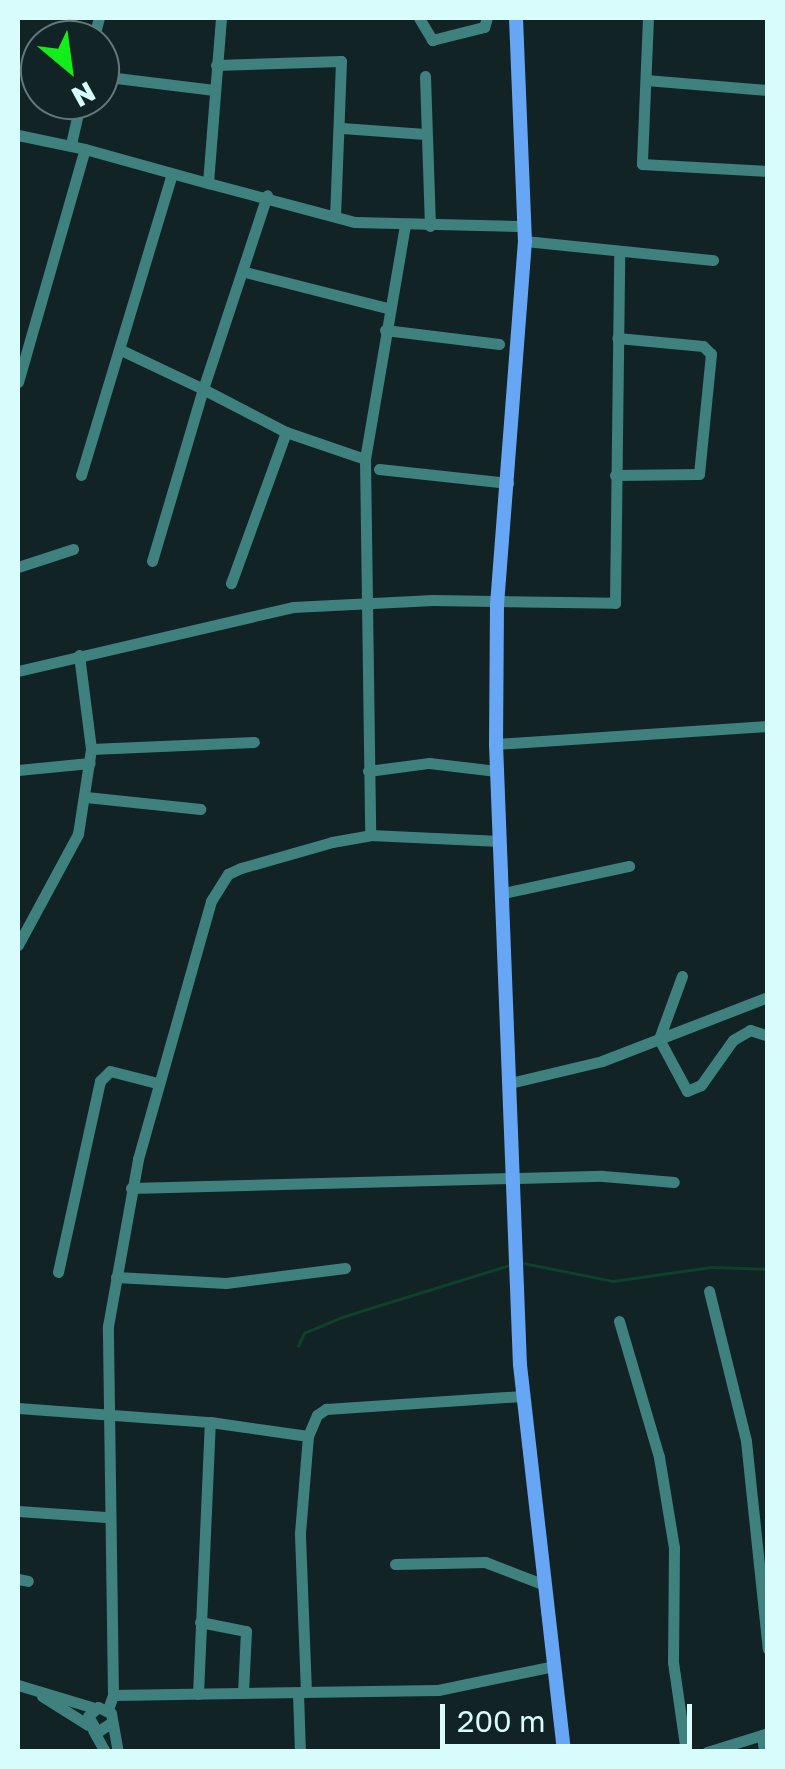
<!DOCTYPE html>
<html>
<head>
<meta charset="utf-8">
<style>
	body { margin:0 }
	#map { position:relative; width:785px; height:1769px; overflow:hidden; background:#112325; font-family:"Golos Text",sans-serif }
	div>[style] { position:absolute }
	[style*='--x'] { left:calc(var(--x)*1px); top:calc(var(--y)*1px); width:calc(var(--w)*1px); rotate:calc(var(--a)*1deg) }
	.stream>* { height:2.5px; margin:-1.25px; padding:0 1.25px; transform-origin:1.25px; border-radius:1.25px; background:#0e412b }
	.minor>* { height:11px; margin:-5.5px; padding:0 5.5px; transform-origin:5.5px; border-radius:5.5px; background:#3f817f }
	.major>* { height:14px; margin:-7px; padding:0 7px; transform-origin:7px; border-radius:7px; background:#67a6f4 }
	span { translate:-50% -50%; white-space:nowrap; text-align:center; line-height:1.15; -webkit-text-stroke:9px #112325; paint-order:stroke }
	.frame { position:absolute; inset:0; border:20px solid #d8fbfc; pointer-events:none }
	.north { position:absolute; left:20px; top:20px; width:100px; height:100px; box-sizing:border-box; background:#112325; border:2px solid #61797b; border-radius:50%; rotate:151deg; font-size:28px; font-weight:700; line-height:40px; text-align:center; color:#d8fbfc }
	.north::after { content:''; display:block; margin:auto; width:35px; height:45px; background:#12ee19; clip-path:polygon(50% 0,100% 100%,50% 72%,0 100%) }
	.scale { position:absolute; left:440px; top:1704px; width:252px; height:45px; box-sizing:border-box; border:5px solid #d8fbfc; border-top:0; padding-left:12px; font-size:30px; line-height:35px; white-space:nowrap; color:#d8fbfc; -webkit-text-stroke:8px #112325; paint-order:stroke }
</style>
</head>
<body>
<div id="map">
	<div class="stream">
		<i style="--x:523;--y:1263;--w:92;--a:11.3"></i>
		<i style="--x:613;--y:1281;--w:99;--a:-8.1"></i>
		<i style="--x:711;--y:1267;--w:57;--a:2"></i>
		<i style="--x:298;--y:1346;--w:14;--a:-65"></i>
		<i style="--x:304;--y:1333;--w:44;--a:-22.5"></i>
		<i style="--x:345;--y:1316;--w:173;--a:-17.2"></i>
	</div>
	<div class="minor">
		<i style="--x:419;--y:18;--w:26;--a:59"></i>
		<i style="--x:432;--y:40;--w:54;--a:-14"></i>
		<i style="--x:484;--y:27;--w:9;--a:-72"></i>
		<i style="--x:648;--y:18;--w:146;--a:92.4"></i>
		<i style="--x:642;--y:164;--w:126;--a:3.2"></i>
		<i style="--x:93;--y:40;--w:23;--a:-75"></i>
		<i style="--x:216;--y:65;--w:125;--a:-1.8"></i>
		<i style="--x:341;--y:61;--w:155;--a:92.2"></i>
		<i style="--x:100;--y:76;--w:115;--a:7"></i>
		<i style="--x:425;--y:76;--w:150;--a:88.1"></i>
		<i style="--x:646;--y:80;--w:122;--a:4.7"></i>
		<i style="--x:342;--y:128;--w:83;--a:4.1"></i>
		<i style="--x:18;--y:135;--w:68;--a:11.8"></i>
		<i style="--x:71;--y:144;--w:45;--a:-77.2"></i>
		<i style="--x:208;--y:183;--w:152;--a:14.9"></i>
		<i style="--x:355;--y:222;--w:169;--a:1.4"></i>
		<i style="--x:525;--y:241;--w:189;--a:5.8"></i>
		<i style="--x:245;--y:272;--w:146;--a:14.2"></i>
		<i style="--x:385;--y:330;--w:115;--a:7"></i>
		<i style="--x:121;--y:350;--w:91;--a:25.4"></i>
		<i style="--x:203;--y:389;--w:204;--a:-71.7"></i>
		<i style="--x:18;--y:382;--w:242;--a:-74"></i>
		<i style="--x:85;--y:149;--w:128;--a:15.5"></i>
		<i style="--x:208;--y:183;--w:166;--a:-85.5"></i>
		<i style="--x:286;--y:432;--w:83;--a:18.9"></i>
		<i style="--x:365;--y:459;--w:376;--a:89.2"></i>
		<i style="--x:365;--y:459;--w:238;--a:-80.3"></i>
		<i style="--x:379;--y:469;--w:130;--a:6.2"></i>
		<i style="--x:81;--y:475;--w:314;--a:-73.2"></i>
		<i style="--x:615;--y:475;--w:84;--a:-0.7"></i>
		<i style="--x:699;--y:474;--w:121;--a:-84.3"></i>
		<i style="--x:711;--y:354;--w:11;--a:-135"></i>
		<i style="--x:703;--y:346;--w:86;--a:-174.7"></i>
		<i style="--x:152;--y:561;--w:179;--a:-73.5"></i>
		<i style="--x:203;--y:389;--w:93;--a:27.4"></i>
		<i style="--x:286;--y:432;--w:161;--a:110"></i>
		<i style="--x:18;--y:567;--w:58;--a:-18.1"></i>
		<i style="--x:79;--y:655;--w:95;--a:82.7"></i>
		<i style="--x:18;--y:671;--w:282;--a:-13.1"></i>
		<i style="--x:293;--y:607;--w:140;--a:-2.9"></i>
		<i style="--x:433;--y:600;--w:182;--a:0.9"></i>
		<i style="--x:615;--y:603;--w:351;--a:-89.3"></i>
		<i style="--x:496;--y:744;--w:273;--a:-3.8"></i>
		<i style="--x:18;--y:770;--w:72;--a:-5.6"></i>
		<i style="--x:368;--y:771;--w:62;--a:-7.5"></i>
		<i style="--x:429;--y:763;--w:68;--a:6.7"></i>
		<i style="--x:86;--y:797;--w:115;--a:6"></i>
		<i style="--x:503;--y:893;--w:129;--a:-12.1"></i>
		<i style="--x:18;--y:945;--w:126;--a:-61.6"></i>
		<i style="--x:78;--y:834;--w:86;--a:-81.3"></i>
		<i style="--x:91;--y:749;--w:163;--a:-2.5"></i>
		<i style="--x:682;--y:976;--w:67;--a:110.1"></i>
		<i style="--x:659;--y:1039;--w:59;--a:61.7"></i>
		<i style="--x:687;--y:1091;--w:15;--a:-23"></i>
		<i style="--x:701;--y:1085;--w:55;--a:-54.6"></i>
		<i style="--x:733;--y:1040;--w:20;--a:-30"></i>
		<i style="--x:750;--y:1030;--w:19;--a:18"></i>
		<i style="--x:510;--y:1083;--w:95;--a:-13.4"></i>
		<i style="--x:602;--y:1061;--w:178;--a:-21.1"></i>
		<i style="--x:131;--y:1188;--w:472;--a:-1.5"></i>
		<i style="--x:603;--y:1176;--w:71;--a:4.8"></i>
		<i style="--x:58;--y:1272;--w:196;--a:-77.6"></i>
		<i style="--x:100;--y:1081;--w:14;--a:-45"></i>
		<i style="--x:110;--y:1071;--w:49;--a:14.3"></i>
		<i style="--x:116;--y:1277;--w:110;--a:3.1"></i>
		<i style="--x:226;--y:1283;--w:120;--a:-7.2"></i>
		<i style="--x:709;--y:1291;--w:154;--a:76.1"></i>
		<i style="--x:746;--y:1441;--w:209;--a:84"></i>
		<i style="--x:619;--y:1321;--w:142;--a:73.6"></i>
		<i style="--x:659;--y:1457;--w:92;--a:80.6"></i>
		<i style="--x:674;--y:1548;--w:114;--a:90.5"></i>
		<i style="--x:673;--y:1662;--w:91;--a:81.8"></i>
		<i style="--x:18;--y:1408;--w:193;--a:4.2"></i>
		<i style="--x:18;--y:1511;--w:88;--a:3.9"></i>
		<i style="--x:395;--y:1564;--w:90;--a:-1.3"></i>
		<i style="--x:485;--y:1562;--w:61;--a:21.1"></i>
		<i style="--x:18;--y:1579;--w:10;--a:11"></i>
		<i style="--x:200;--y:1622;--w:47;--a:11.1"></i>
		<i style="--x:246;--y:1631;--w:62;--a:92.8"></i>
		<i style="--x:18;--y:1685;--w:79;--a:16.8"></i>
		<i style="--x:306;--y:1692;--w:159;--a:-92.2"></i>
		<i style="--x:300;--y:1533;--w:97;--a:-85.3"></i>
		<i style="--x:308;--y:1436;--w:23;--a:-67"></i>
		<i style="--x:317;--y:1415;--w:11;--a:-34"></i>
		<i style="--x:326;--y:1409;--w:197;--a:-3.8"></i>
		<i style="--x:298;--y:1693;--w:59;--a:88.1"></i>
		<i style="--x:198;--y:1694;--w:272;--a:-87.5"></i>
		<i style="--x:210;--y:1422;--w:99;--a:8.1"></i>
		<i style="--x:113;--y:1695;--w:325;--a:-0.9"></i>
		<i style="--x:438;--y:1690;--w:113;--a:-11.7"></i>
		<i style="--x:42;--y:1696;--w:54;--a:32.2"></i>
		<i style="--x:108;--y:1709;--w:15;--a:-70"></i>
		<i style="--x:113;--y:1695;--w:369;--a:-90.8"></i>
		<i style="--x:108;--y:1326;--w:170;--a:-79.8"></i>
		<i style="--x:138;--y:1159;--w:268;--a:-74.2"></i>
		<i style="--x:211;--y:901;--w:32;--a:-58"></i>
		<i style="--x:228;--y:874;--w:14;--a:-25"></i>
		<i style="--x:241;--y:868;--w:95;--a:-15.9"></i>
		<i style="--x:332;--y:842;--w:39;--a:-10"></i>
		<i style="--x:370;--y:835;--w:130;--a:2.6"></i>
		<i style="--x:112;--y:1722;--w:18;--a:146"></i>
		<i style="--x:97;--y:1732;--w:18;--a:-119"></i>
		<i style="--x:88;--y:1716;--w:13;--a:-42"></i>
		<i style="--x:98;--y:1707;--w:14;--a:25"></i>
		<i style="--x:111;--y:1713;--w:40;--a:80"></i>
		<i style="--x:93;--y:1730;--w:25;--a:61"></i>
		<i style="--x:762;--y:1735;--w:17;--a:83"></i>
		<i style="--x:707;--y:1752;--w:64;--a:-17.3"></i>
	</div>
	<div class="major">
		<i style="--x:516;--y:18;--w:223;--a:87.7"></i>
		<i style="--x:525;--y:241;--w:364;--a:94.4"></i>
		<i style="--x:497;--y:604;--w:140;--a:90.4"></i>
		<i style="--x:496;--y:744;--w:621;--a:87.79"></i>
		<i style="--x:520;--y:1365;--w:389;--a:83.5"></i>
	</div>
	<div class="frame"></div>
	<div class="north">N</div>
	<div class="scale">200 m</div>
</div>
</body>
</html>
